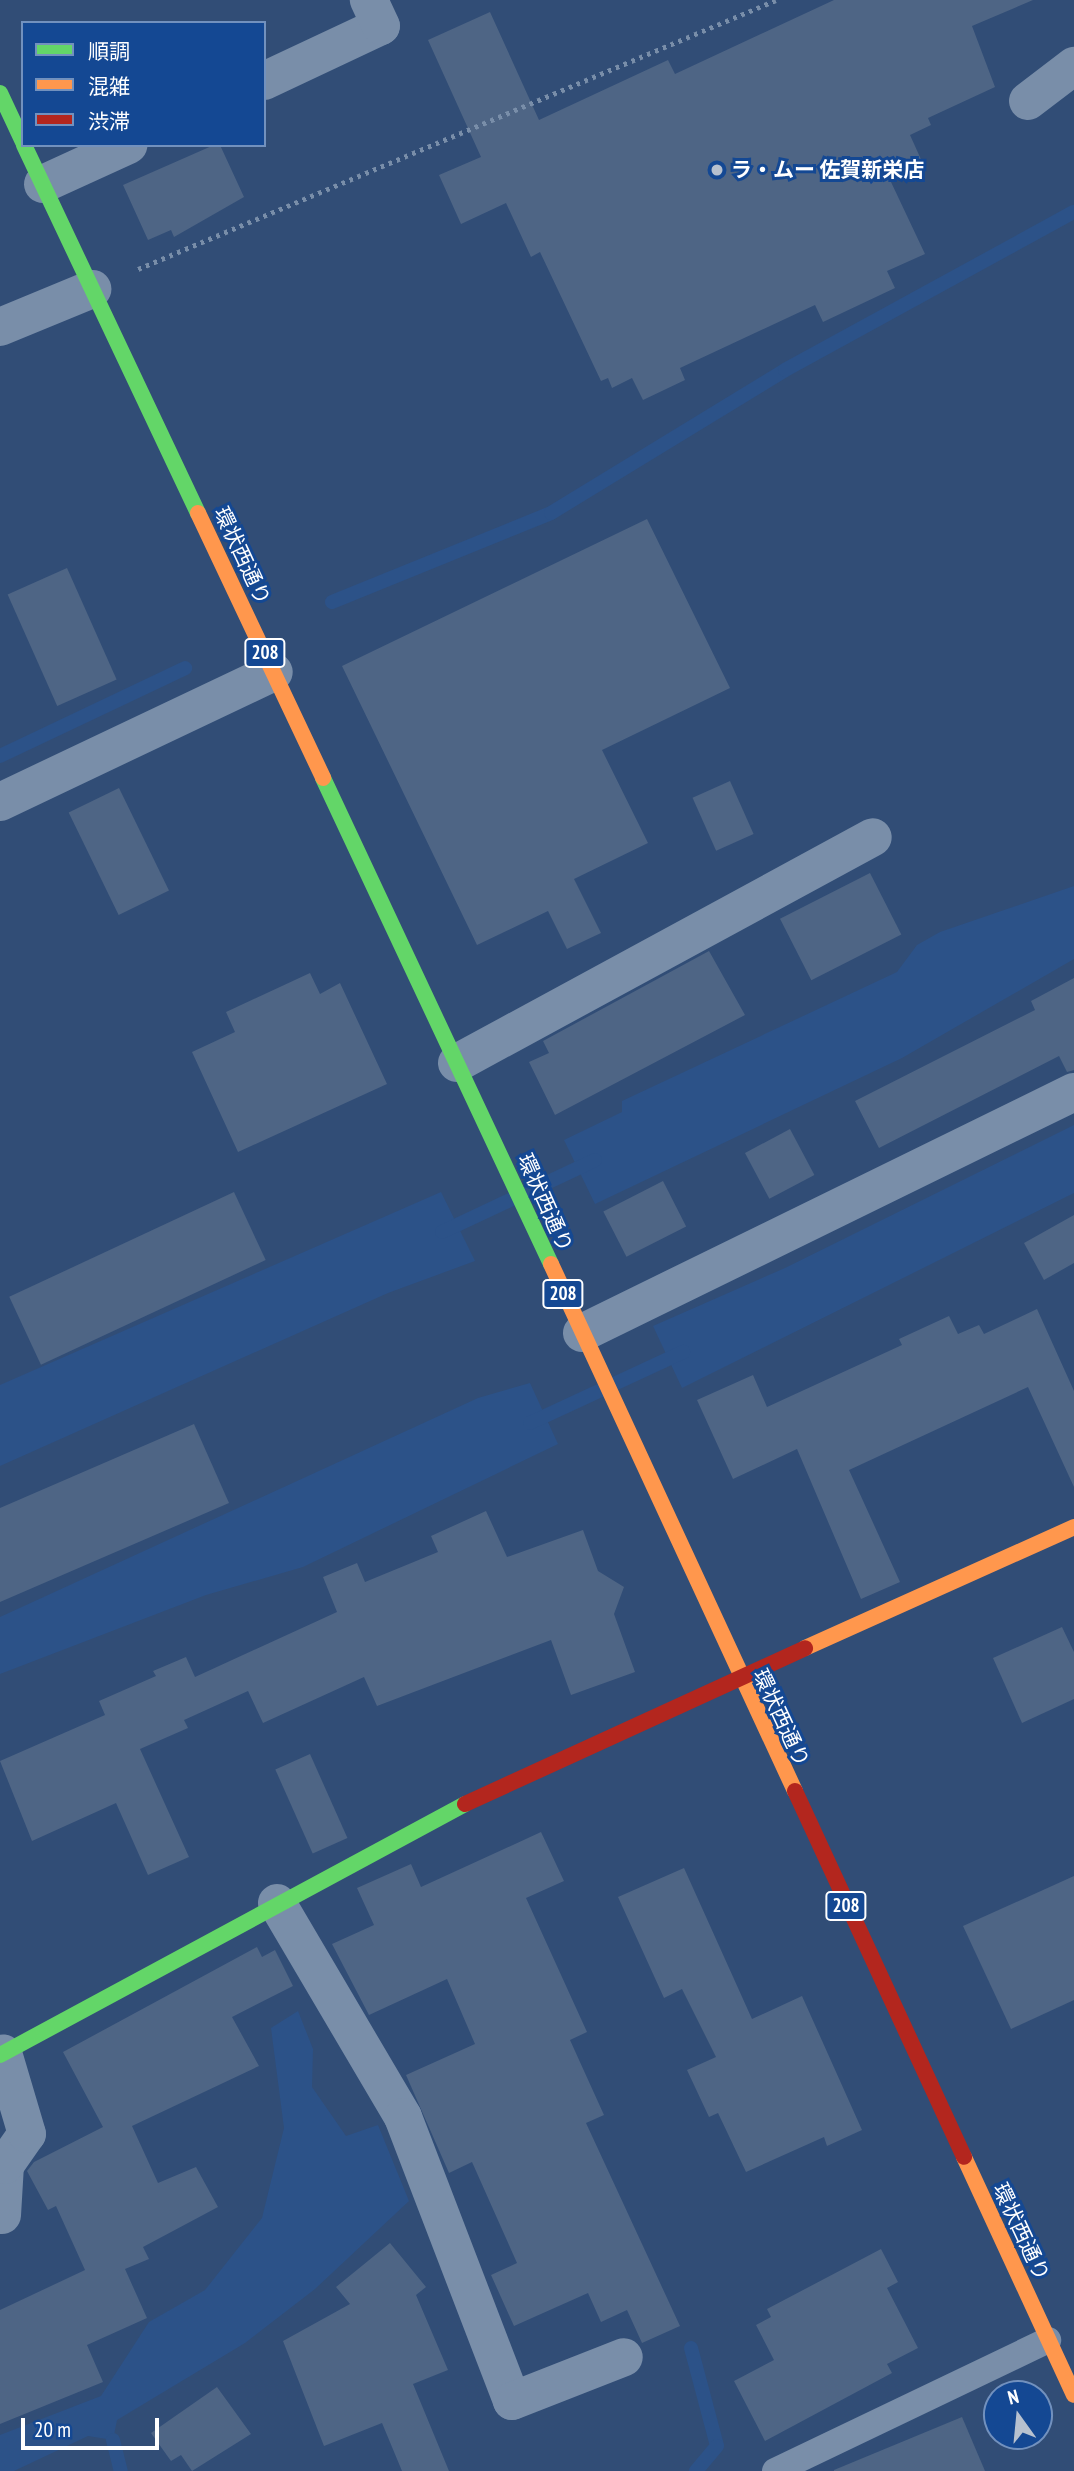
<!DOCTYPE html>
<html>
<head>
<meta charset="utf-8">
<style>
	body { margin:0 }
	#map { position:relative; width:1074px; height:2471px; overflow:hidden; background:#314d76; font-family:"PT Sans Narrow","Noto Sans JP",sans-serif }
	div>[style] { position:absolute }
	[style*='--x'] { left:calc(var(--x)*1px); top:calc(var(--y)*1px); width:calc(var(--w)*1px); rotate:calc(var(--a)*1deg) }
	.water>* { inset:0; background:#2c5288 }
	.stream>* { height:14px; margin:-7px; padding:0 7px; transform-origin:7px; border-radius:7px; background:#2c5288 }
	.building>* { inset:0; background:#4e6585; transform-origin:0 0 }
	.path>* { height:4.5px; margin-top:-2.25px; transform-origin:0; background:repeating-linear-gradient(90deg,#798ea9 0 3.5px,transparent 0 8.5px) }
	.lane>* { height:26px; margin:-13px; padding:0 13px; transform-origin:13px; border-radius:13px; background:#798ea9 }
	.street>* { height:38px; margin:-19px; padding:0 19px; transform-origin:19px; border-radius:19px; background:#798ea9 }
	.fast>* { height:16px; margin:-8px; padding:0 8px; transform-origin:8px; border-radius:8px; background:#63d668 }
	.slow>* { height:16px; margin:-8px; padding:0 8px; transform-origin:8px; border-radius:8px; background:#ff974d }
	.jam>* { height:16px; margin:-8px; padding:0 8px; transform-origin:8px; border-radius:8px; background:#b3261e }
	.dots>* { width:19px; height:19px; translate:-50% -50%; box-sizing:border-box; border:4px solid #144893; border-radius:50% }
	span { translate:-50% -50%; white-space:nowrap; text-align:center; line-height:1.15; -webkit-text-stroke:6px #144893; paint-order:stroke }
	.shield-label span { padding:2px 5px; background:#144893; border:2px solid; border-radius:5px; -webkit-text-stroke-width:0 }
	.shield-label { font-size:19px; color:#fff; font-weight:700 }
	.poi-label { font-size:21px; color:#fff; font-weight:700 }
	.left { translate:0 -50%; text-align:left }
	.street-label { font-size:21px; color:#fff }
	.legend { position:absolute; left:21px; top:21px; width:245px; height:126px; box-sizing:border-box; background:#144893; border:2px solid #7291be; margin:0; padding:9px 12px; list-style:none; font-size:21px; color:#fff }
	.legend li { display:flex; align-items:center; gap:14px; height:35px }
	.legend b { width:35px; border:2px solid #7291be }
	.north { position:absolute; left:983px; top:2380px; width:70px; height:70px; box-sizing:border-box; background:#144893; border:2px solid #7291be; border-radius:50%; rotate:345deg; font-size:19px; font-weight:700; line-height:28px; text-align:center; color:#fff }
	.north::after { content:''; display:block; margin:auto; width:24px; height:32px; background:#b7c1cf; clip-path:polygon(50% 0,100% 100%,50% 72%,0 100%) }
	.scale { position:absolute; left:21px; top:2418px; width:138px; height:32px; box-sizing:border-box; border:4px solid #fff; border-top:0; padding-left:9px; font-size:21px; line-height:24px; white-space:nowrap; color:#fff; -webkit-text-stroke:5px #144893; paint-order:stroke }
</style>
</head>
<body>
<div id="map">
	<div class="water">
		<i style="clip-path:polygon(1074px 886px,1074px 959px,902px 1058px,595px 1204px,564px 1140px,622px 1112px,622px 1101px,897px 972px,917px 945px,940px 932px)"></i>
		<i style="clip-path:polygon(1074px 1125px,1074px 1193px,682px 1388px,653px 1326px,785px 1268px)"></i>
		<i style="clip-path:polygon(441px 1192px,475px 1261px,388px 1293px,0 1466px,0 1385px)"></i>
		<i style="clip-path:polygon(530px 1383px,558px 1444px,303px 1567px,206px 1595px,0 1674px,0 1617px,478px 1398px)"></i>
		<i style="clip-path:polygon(298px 2011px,313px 2049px,312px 2087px,346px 2136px,378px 2125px,409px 2201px,315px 2289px,245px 2343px,117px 2420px,113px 2440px,88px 2436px,14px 2471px,0 2471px,0 2435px,101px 2396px,149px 2322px,205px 2290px,262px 2218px,284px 2128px,271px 2028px)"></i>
	</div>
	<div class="stream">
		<i style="--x:332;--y:602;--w:236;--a:-22.1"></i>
		<i style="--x:551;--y:513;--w:274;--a:-31.4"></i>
		<i style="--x:785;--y:370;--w:329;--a:-28.7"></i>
		<i style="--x:0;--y:756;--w:205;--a:-25.4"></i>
		<i style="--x:442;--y:1232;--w:169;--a:-25.2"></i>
		<i style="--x:530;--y:1423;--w:169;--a:-24.9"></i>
		<i style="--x:691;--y:2348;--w:101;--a:75.1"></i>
		<i style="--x:717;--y:2446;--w:33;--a:130"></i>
		<i style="--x:113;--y:2440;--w:32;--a:76"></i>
	</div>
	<div class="building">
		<i style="clip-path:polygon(834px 0,1033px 0,972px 26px,995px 87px,928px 118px,931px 125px,910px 135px,924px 166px,891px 182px,925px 254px,887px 271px,895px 288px,823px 322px,815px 305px,680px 368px,685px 380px,643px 400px,632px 378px,612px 388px,608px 378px,601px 381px,540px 252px,531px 257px,506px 203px,461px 224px,439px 175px,481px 157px,428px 40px,490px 12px,539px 120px,668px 60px,675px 74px)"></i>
		<i style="clip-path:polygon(214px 145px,220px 145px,244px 197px,174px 237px,171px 230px,148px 240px,123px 185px)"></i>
		<i style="clip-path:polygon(647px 519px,730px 688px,602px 750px,648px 843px,574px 879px,601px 933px,567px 949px,548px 911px,477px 945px,342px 666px)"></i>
		<i style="left:67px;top:568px;width:122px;height:65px;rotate:66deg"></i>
		<i style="left:730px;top:781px;width:58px;height:41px;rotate:66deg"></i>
		<i style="left:119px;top:788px;width:114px;height:56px;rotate:64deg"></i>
		<i style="left:870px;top:873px;width:69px;height:101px;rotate:63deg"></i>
		<i style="clip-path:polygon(709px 951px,745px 1015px,555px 1115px,529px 1062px,549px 1053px,543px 1041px)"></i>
		<i style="clip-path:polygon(310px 973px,320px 994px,340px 983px,387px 1084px,238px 1152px,192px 1052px,235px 1032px,226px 1012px)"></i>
		<i style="clip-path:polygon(1074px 978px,1074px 1070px,1067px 1072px,1059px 1056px,879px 1148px,855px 1101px,1035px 1010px,1031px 1001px)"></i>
		<i style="left:790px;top:1129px;width:52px;height:51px;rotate:62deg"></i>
		<i style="left:663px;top:1181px;width:51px;height:67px;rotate:63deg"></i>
		<i style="left:234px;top:1192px;width:75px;height:248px;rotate:65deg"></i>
		<i style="clip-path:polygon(1074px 1215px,1074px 1263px,1044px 1280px,1024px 1243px)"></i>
		<i style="clip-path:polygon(1037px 1309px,1074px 1391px,1074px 1487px,1028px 1387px,849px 1470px,900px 1582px,861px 1599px,797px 1449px,733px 1479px,697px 1400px,753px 1375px,767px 1407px,902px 1345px,899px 1339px,949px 1316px,958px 1334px,979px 1325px,984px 1334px)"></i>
		<i style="clip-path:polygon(194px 1424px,229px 1503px,0 1602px,0 1508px)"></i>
		<i style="clip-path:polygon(486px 1511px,507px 1557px,583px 1530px,598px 1571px,624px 1587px,614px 1614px,635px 1672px,571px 1695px,551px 1640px,377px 1706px,364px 1677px,263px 1723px,248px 1691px,184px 1720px,188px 1728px,140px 1749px,189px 1857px,148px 1875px,116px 1803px,32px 1841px,0 1761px,105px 1715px,99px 1701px,156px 1676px,153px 1671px,186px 1657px,195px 1677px,337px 1612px,323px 1577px,357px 1563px,365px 1582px,438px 1552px,431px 1536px)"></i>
		<i style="clip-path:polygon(1062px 1627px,1074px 1652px,1074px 1699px,1022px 1723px,993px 1658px)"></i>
		<i style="left:310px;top:1754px;width:92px;height:38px;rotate:66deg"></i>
		<i style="clip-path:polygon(541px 1832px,564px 1881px,526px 1898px,587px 2032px,570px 2040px,604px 2115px,586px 2123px,680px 2326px,642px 2343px,627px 2310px,601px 2322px,588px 2293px,514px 2326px,491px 2275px,517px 2263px,472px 2162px,449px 2173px,406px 2075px,475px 2044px,447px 1979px,369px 2015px,332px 1944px,374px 1925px,357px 1888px,411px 1864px,421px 1887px)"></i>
		<i style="clip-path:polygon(684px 1868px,752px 2019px,802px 1996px,862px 2130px,827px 2146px,824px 2137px,746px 2172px,718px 2113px,709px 2117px,687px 2070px,716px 2057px,682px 1989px,664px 1998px,618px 1897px)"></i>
		<i style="clip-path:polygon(1074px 1876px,1074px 2000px,1011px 2029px,963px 1926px)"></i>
		<i style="clip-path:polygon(257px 1947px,262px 1957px,275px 1950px,293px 1986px,232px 2017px,259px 2066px,132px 2126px,158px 2183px,196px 2167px,218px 2207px,143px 2247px,149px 2259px,125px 2269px,147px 2318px,87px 2345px,103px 2382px,0 2424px,0 2310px,85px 2270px,56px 2206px,48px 2210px,27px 2171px,34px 2162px,103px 2127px,63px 2052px)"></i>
		<i style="clip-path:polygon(390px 2243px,426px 2287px,416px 2295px,448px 2370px,413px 2384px,449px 2471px,402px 2471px,382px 2423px,324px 2446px,283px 2341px,350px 2304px,336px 2287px)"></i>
		<i style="clip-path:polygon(881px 2249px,898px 2282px,887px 2288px,918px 2348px,887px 2364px,892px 2373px,765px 2441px,734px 2381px,774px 2360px,756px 2325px,771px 2317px,767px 2309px)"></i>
		<i style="clip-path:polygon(217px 2387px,251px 2434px,192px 2471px,181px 2455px,171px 2461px,151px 2433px)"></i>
		<i style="clip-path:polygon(962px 2417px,985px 2471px,834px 2471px,834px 2470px)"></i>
	</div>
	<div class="path">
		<i style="--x:138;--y:269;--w:692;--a:-22.86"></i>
	</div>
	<div class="lane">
		<i style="--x:775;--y:2471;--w:303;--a:-25.6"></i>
	</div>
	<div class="street">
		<i style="--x:264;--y:81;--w:129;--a:-25.2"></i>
		<i style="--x:381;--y:26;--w:29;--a:-115"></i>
		<i style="--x:1028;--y:101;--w:58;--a:-37.3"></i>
		<i style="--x:43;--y:184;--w:94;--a:-24.6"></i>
		<i style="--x:0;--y:327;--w:100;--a:-22.4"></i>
		<i style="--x:0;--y:802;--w:303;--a:-25.4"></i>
		<i style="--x:457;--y:1063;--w:473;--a:-28.5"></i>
		<i style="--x:582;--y:1333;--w:548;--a:-26.1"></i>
		<i style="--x:277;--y:1903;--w:248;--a:59.5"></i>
		<i style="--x:403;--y:2117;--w:304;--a:69"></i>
		<i style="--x:512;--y:2401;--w:120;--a:-21.4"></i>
		<i style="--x:2;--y:2215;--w:50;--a:-86.6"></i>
		<i style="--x:5;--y:2165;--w:38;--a:-55"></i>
		<i style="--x:27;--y:2134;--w:84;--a:-106.5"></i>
	</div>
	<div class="fast">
		<i style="--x:0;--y:93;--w:54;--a:64.9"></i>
		<i style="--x:24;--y:145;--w:407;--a:64.7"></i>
		<i style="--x:323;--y:778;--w:537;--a:64.87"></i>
		<i style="--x:0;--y:2055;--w:528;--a:-28.36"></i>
	</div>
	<div class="slow">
		<i style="--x:198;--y:513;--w:293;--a:64.7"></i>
		<i style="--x:551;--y:1264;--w:581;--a:65.16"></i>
		<i style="--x:805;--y:1648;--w:295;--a:-24.2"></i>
		<i style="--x:964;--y:2157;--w:262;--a:65.2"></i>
	</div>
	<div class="jam">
		<i style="--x:795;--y:1791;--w:403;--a:65.2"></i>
		<i style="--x:465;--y:1804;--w:374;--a:-24.6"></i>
	</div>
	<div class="dots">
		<i style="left:717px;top:170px;background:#b7c1cf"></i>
	</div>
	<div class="shield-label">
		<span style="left:265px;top:653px">208</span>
		<span style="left:563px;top:1294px">208</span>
		<span style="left:846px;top:1906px">208</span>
	</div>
	<div class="poi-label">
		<span class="left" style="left:731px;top:170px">ラ・ムー 佐賀新栄店</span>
	</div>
	<div class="street-label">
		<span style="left:242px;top:556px;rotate:65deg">環状西通り</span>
		<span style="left:545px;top:1203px;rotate:66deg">環状西通り</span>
		<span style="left:781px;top:1718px;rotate:65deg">環状西通り</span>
		<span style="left:1021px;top:2232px;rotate:65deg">環状西通り</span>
	</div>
	<ul class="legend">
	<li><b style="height:9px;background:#63d668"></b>順調</li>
	<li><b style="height:9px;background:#ff974d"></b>混雑</li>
	<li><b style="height:9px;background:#b3261e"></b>渋滞</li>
	</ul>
	<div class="north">N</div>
	<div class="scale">20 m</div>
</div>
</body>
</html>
